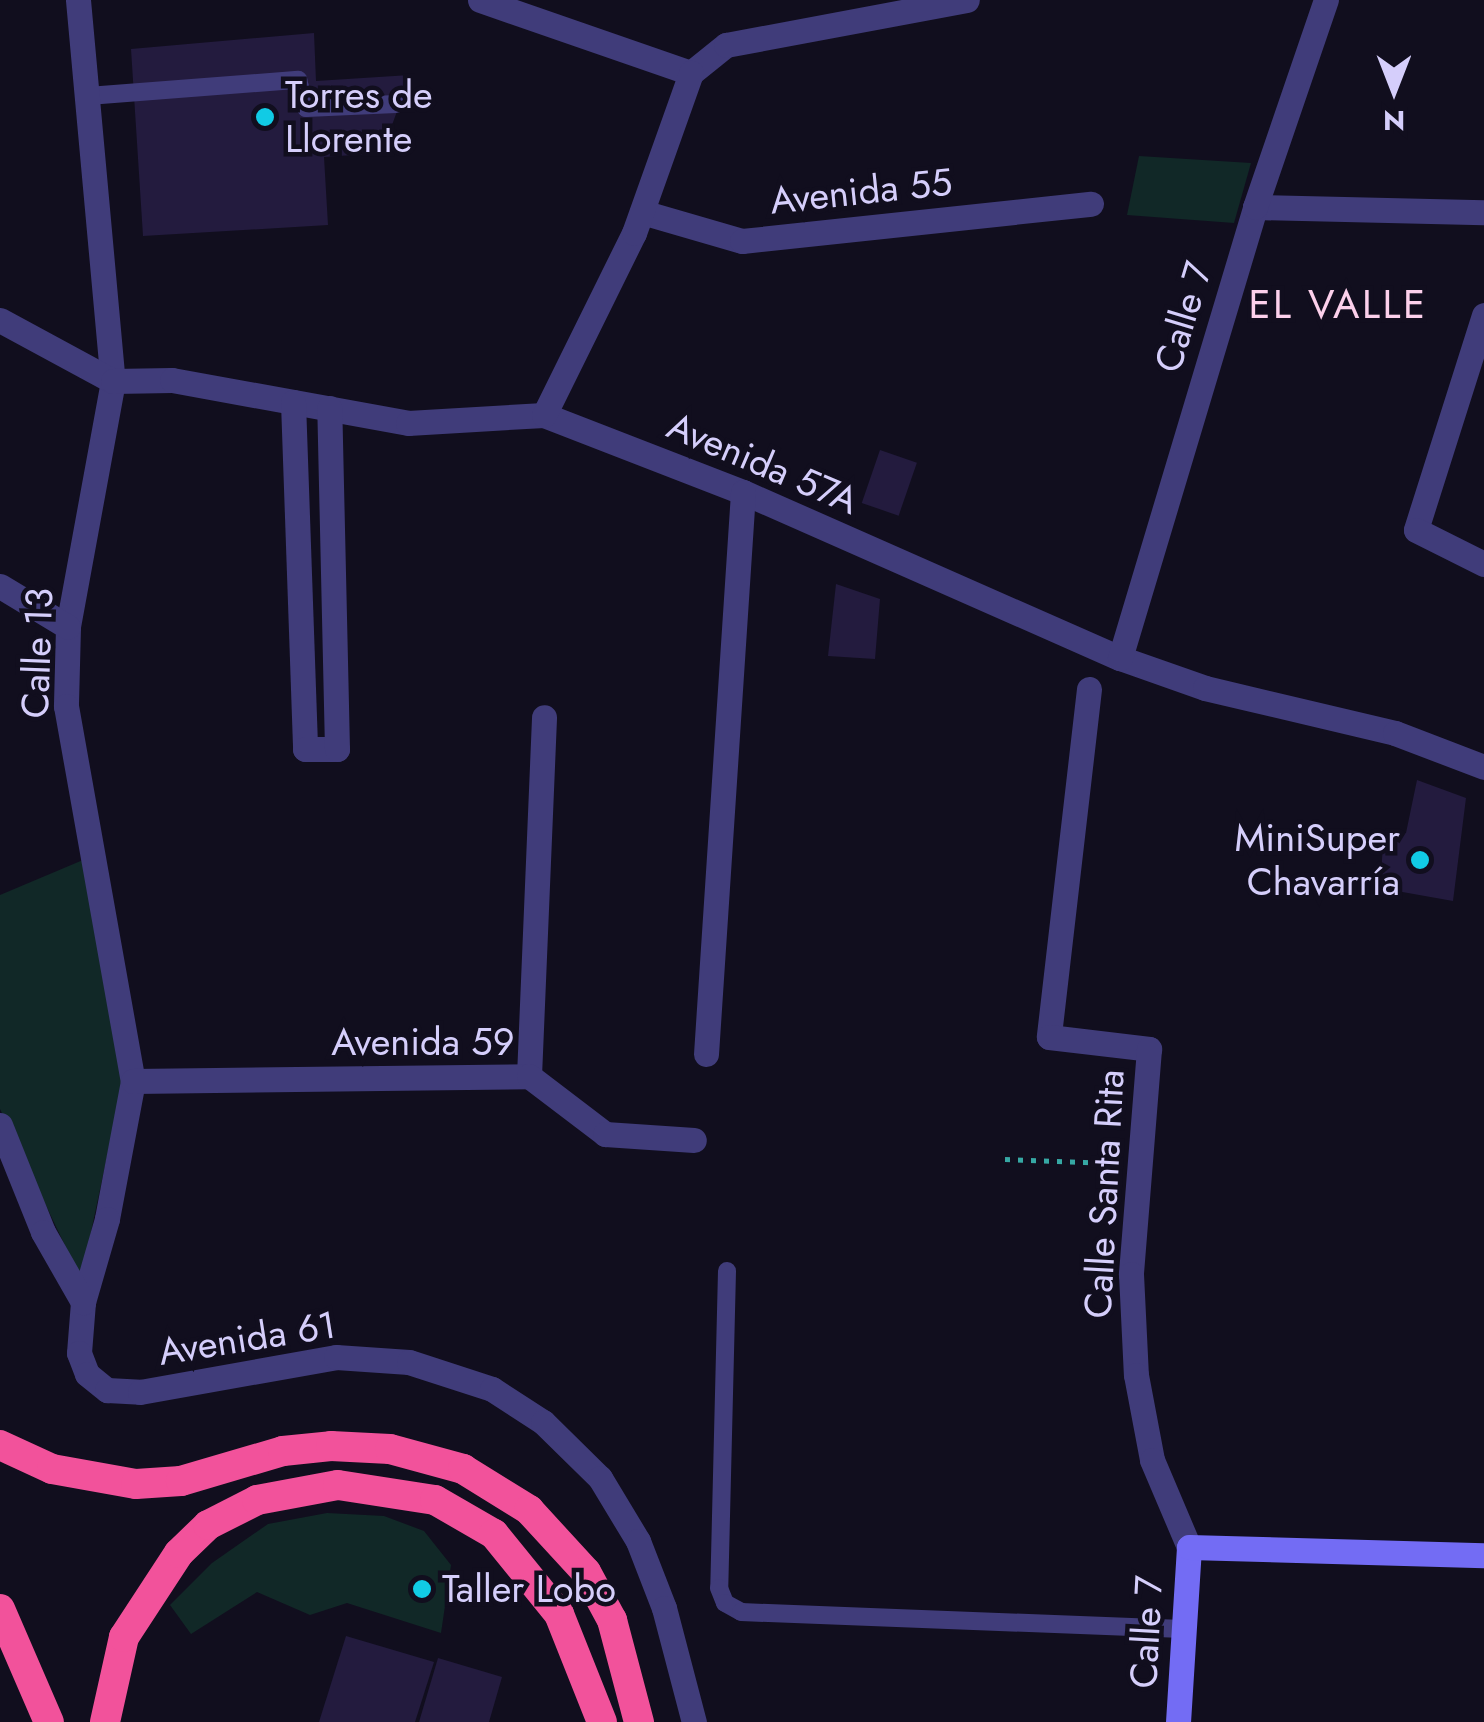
<!DOCTYPE html>
<html>
<head>
<meta charset="utf-8">
<style>
	body { margin:0 }
	#map { position:relative; width:1484px; height:1722px; overflow:hidden; background:#110e1e; font-family:Jost,sans-serif }
	div>[style] { position:absolute }
	[style*='--x'] { left:calc(var(--x)*1px); top:calc(var(--y)*1px); width:calc(var(--w)*1px); rotate:calc(var(--a)*1deg) }
	.green>* { inset:0; background:#112827 }
	.building>* { inset:0; background:#231b3e; transform-origin:0 0 }
	.path>* { height:5px; margin-top:-2.5px; transform-origin:0; background:repeating-linear-gradient(90deg,#36a8a4 0 5px,transparent 0 13px) }
	.lane>* { height:18px; margin:-9px; padding:0 9px; transform-origin:9px; border-radius:9px; background:#403c7a }
	.street>* { height:25px; margin:-12.5px; padding:0 12.5px; transform-origin:12.5px; border-radius:12.5px; background:#403c7a }
	.secondary>* { height:25px; margin:-12.5px; padding:0 12.5px; transform-origin:12.5px; border-radius:12.5px; background:#736cf4 }
	.highway>* { height:30px; margin:-15px; padding:0 15px; transform-origin:15px; border-radius:15px; background:#f2529b }
	.dots>* { width:28px; height:28px; translate:-50% -50%; box-sizing:border-box; border:5px solid #110e1e; border-radius:50% }
	span { translate:-50% -50%; white-space:nowrap; text-align:center; line-height:1.15; -webkit-text-stroke:9px #110e1e; paint-order:stroke }
	.poi-label { font-size:38px; color:#d5cefb }
	.left { translate:0 -50%; text-align:left }
	.right { translate:-100% -50%; text-align:right }
	.street-label { font-size:38px; color:#d5cefb }
	.neighbourhood-label { font-size:40px; color:#fcd0eb; letter-spacing:2.5px }
	.north { position:absolute; left:1344px; top:40px; width:100px; height:100px; -webkit-text-stroke:8px #110e1e; paint-order:stroke; rotate:180deg; font-size:28px; font-weight:700; line-height:40px; text-align:center; color:#d5cefb }
	.north::after { content:''; display:block; margin:auto; width:35px; height:45px; background:#d5cefb; clip-path:polygon(50% 0,100% 100%,50% 72%,0 100%) }
</style>
</head>
<body>
<div id="map">
	<div class="green">
		<i style="clip-path:polygon(1139px 156px,1251px 163px,1234px 223px,1127px 215px)"></i>
		<i style="clip-path:polygon(83px 860px,123px 1081px,81px 1279px,0 1109px,0 895px)"></i>
		<i style="clip-path:polygon(327px 1513px,384px 1516px,424px 1531px,451px 1565px,441px 1633px,347px 1603px,310px 1615px,257px 1592px,191px 1634px,170px 1605px,212px 1563px,268px 1524px)"></i>
	</div>
	<div class="building">
		<i style="clip-path:polygon(314px 33px,316px 81px,410px 75px,382px 153px,324px 157px,328px 225px,143px 236px,131px 49px)"></i>
		<i style="left:880px;top:450px;width:39px;height:56px;rotate:19deg"></i>
		<i style="clip-path:polygon(836px 584px,880px 599px,875px 659px,828px 656px)"></i>
		<i style="clip-path:polygon(1417px 780px,1466px 798px,1453px 901px,1380px 888px,1384px 831px,1406px 833px)"></i>
		<i style="clip-path:polygon(346px 1636px,434px 1662px,415px 1722px,319px 1722px)"></i>
		<i style="clip-path:polygon(438px 1658px,502px 1677px,489px 1722px,419px 1722px)"></i>
	</div>
	<div class="path">
		<i style="--x:1005;--y:1159;--w:107;--a:2.1"></i>
	</div>
	<div class="lane">
		<i style="--x:88;--y:96;--w:211;--a:-4.4"></i>
		<i style="--x:298;--y:80;--w:29;--a:74"></i>
		<i style="--x:306;--y:108;--w:90;--a:-2.5"></i>
		<i style="--x:727;--y:1271;--w:317;--a:91.4"></i>
		<i style="--x:719;--y:1588;--w:16;--a:68"></i>
		<i style="--x:725;--y:1603;--w:18;--a:29"></i>
		<i style="--x:741;--y:1612;--w:442;--a:2.2"></i>
	</div>
	<div class="street">
		<i style="--x:78;--y:0;--w:383;--a:84.8"></i>
		<i style="--x:113;--y:381;--w:250;--a:100.4"></i>
		<i style="--x:68;--y:627;--w:79;--a:91.5"></i>
		<i style="--x:66;--y:706;--w:381;--a:79.9"></i>
		<i style="--x:133;--y:1081;--w:140;--a:100.7"></i>
		<i style="--x:107;--y:1219;--w:86;--a:106.1"></i>
		<i style="--x:83;--y:1302;--w:51;--a:94.5"></i>
		<i style="--x:79;--y:1353;--w:22;--a:69"></i>
		<i style="--x:87;--y:1374;--w:26;--a:39"></i>
		<i style="--x:107;--y:1390;--w:33;--a:3"></i>
		<i style="--x:140;--y:1392;--w:199;--a:-10.1"></i>
		<i style="--x:336;--y:1357;--w:73;--a:3.9"></i>
		<i style="--x:409;--y:1362;--w:87;--a:18"></i>
		<i style="--x:492;--y:1389;--w:61;--a:32.9"></i>
		<i style="--x:543;--y:1422;--w:80;--a:44.5"></i>
		<i style="--x:600;--y:1478;--w:74;--a:58.9"></i>
		<i style="--x:638;--y:1541;--w:72;--a:68.8"></i>
		<i style="--x:664;--y:1608;--w:118;--a:75.3"></i>
		<i style="--x:480;--y:0;--w:223;--a:19.1"></i>
		<i style="--x:691;--y:73;--w:45;--a:-38.7"></i>
		<i style="--x:726;--y:45;--w:245;--a:-10.6"></i>
		<i style="--x:1255;--y:207;--w:229;--a:1.3"></i>
		<i style="--x:642;--y:212;--w:104;--a:16.2"></i>
		<i style="--x:742;--y:241;--w:351;--a:-6.1"></i>
		<i style="--x:1484;--y:315;--w:225;--a:107.6"></i>
		<i style="--x:1416;--y:530;--w:76;--a:26.6"></i>
		<i style="--x:0;--y:320;--w:128;--a:28.4"></i>
		<i style="--x:113;--y:381;--w:59;--a:-1"></i>
		<i style="--x:172;--y:380;--w:240;--a:10.3"></i>
		<i style="--x:408;--y:423;--w:136;--a:-3.4"></i>
		<i style="--x:544;--y:415;--w:213;--a:21.2"></i>
		<i style="--x:743;--y:492;--w:412;--a:23.8"></i>
		<i style="--x:1120;--y:658;--w:90;--a:19.4"></i>
		<i style="--x:1205;--y:688;--w:195;--a:13.3"></i>
		<i style="--x:1395;--y:733;--w:95;--a:20.9"></i>
		<i style="--x:293;--y:402;--w:347;--a:88"></i>
		<i style="--x:305;--y:749;--w:32;--a:0"></i>
		<i style="--x:337;--y:749;--w:341;--a:-91.3"></i>
		<i style="--x:544;--y:415;--w:203;--a:-63.7"></i>
		<i style="--x:634;--y:233;--w:170;--a:-70.4"></i>
		<i style="--x:0;--y:586;--w:79;--a:31.1"></i>
		<i style="--x:1120;--y:658;--w:471;--a:-73.3"></i>
		<i style="--x:1255;--y:207;--w:219;--a:-71.1"></i>
		<i style="--x:1089;--y:689;--w:350;--a:96.6"></i>
		<i style="--x:1049;--y:1037;--w:101;--a:6.8"></i>
		<i style="--x:1149;--y:1049;--w:226;--a:94.6"></i>
		<i style="--x:1131;--y:1274;--w:101;--a:87.2"></i>
		<i style="--x:1136;--y:1375;--w:86;--a:79.3"></i>
		<i style="--x:1152;--y:1460;--w:95;--a:67"></i>
		<i style="--x:706;--y:1054;--w:563;--a:-86.23"></i>
		<i style="--x:529;--y:1076;--w:359;--a:-87.6"></i>
		<i style="--x:133;--y:1081;--w:396;--a:-0.7"></i>
		<i style="--x:529;--y:1076;--w:96;--a:37.3"></i>
		<i style="--x:605;--y:1134;--w:89;--a:3.9"></i>
		<i style="--x:0;--y:1125;--w:115;--a:68.1"></i>
		<i style="--x:43;--y:1232;--w:81;--a:60.3"></i>
	</div>
	<div class="secondary">
		<i style="--x:1178;--y:1722;--w:175;--a:-86.4"></i>
		<i style="--x:1189;--y:1547;--w:295;--a:1.6"></i>
	</div>
	<div class="highway">
		<i style="--x:0;--y:1445;--w:57;--a:24.8"></i>
		<i style="--x:52;--y:1469;--w:85;--a:10.1"></i>
		<i style="--x:136;--y:1484;--w:45;--a:-3.8"></i>
		<i style="--x:181;--y:1481;--w:106;--a:-16.4"></i>
		<i style="--x:283;--y:1451;--w:48;--a:-5.9"></i>
		<i style="--x:331;--y:1446;--w:59;--a:2.9"></i>
		<i style="--x:390;--y:1449;--w:76;--a:15.3"></i>
		<i style="--x:463;--y:1469;--w:78;--a:31.8"></i>
		<i style="--x:529;--y:1510;--w:84;--a:47.4"></i>
		<i style="--x:586;--y:1572;--w:55;--a:61.6"></i>
		<i style="--x:612;--y:1620;--w:106;--a:75.2"></i>
		<i style="--x:0;--y:1609;--w:123;--a:66.6"></i>
		<i style="--x:105;--y:1722;--w:87;--a:-77.4"></i>
		<i style="--x:124;--y:1637;--w:100;--a:-56.8"></i>
		<i style="--x:179;--y:1553;--w:40;--a:-44"></i>
		<i style="--x:208;--y:1525;--w:55;--a:-27"></i>
		<i style="--x:257;--y:1500;--w:82;--a:-10.5"></i>
		<i style="--x:338;--y:1485;--w:98;--a:8.8"></i>
		<i style="--x:435;--y:1500;--w:68;--a:30"></i>
		<i style="--x:494;--y:1534;--w:103;--a:50.9"></i>
		<i style="--x:559;--y:1614;--w:116;--a:68.3"></i>
	</div>
	<div class="dots">
		<i style="left:265px;top:117px;background:#11cbe5"></i>
		<i style="left:1420px;top:860px;background:#11cbe5"></i>
		<i style="left:422px;top:1589px;background:#11cbe5"></i>
	</div>
	<div class="poi-label">
		<span class="left" style="left:285px;top:117px">Torres de<br>Llorente</span>
		<span class="right" style="left:1400px;top:860px">MiniSuper<br>Chavarría</span>
		<span class="left" style="left:442px;top:1589px">Taller Lobo</span>
	</div>
	<div class="street-label">
		<span style="left:861px;top:191px;rotate:-6deg">Avenida 55</span>
		<span style="left:1183px;top:317px;rotate:-73deg">Calle 7</span>
		<span style="left:763px;top:463px;rotate:23deg">Avenida 57A</span>
		<span style="left:37px;top:653px;rotate:-88deg">Calle 13</span>
		<span style="left:423px;top:1042px">Avenida 59</span>
		<span style="left:1104px;top:1194px;rotate:-87deg">Calle Santa Rita</span>
		<span style="left:247px;top:1338px;rotate:-9deg">Avenida 61</span>
		<span style="left:1146px;top:1632px;rotate:-87deg">Calle 7</span>
	</div>
	<div class="neighbourhood-label">
		<span style="left:1338px;top:304px">EL VALLE</span>
	</div>
	<div class="north">N</div>
</div>
</body>
</html>
